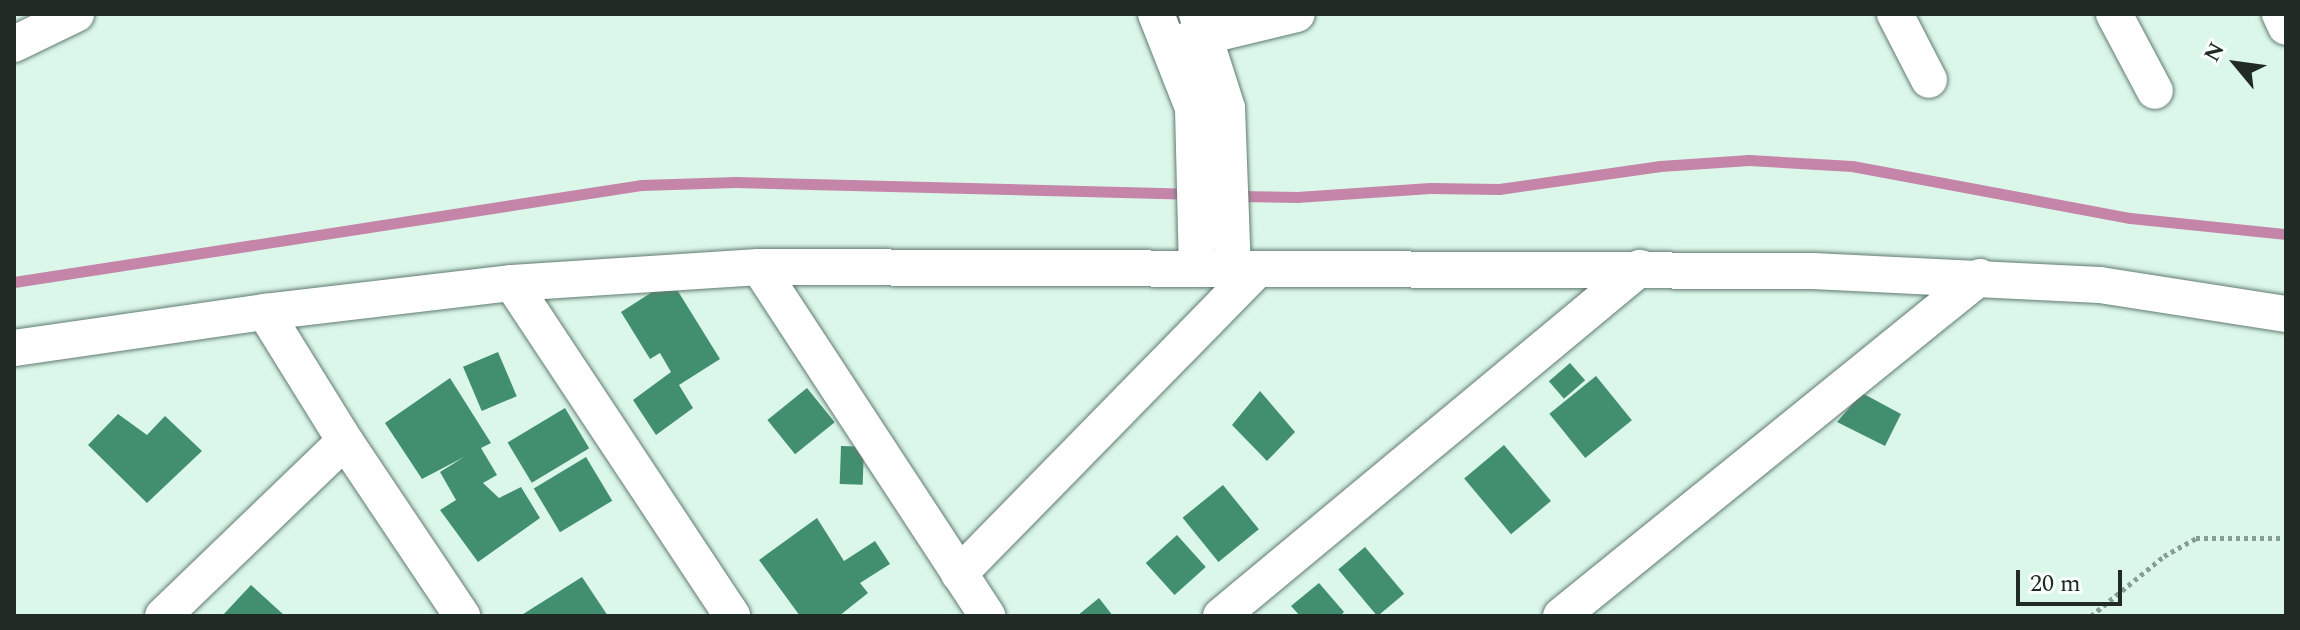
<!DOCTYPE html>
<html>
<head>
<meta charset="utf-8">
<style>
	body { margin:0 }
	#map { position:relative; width:2300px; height:630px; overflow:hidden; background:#dbf7ea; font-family:Spectral,serif }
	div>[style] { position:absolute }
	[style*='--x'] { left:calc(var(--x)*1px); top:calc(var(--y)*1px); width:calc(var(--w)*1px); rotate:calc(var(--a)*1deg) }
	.stream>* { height:11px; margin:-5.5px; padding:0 5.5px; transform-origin:5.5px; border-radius:5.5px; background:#c485a8 }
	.building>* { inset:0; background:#428f70; transform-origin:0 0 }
	.path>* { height:5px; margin-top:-2.5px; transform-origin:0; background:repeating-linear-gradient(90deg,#889d93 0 4px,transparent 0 8px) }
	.roads { filter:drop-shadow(0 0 2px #627b70) drop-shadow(0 0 2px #627b70) }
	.minor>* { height:36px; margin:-18px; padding:0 18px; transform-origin:18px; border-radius:18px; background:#fff }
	span { translate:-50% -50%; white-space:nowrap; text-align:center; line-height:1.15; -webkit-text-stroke:6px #f9fffc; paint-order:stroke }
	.frame { position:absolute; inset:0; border:16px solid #202b26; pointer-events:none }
	.north { position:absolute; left:2196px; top:24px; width:80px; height:80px; -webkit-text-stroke:6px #f9fffc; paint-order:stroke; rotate:299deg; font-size:22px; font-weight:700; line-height:32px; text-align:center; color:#202b26 }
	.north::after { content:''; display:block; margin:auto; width:28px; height:36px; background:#202b26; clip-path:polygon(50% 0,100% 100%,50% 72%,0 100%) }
	.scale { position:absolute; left:2016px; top:570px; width:106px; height:36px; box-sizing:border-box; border:4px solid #202b26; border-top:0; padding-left:10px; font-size:24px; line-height:28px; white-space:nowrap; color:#202b26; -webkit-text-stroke:6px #f9fffc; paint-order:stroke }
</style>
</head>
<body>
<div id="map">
	<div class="stream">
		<i style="--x:1235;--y:196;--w:62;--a:0.9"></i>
		<i style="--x:1297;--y:197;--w:133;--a:-3.9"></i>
		<i style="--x:1430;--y:188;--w:69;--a:0.8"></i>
		<i style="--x:1499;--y:189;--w:163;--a:-8.1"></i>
		<i style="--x:1660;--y:166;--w:89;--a:-3.9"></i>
		<i style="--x:1749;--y:160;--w:103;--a:3.3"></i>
		<i style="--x:1852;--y:166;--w:283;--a:10.6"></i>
		<i style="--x:2130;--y:218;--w:157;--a:5.9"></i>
		<i style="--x:14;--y:282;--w:634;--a:-8.79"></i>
		<i style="--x:641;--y:185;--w:95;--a:-1.8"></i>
		<i style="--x:736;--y:182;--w:453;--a:1.5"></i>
	</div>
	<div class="building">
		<i style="clip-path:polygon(671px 280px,720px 359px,679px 385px,693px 408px,656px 435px,633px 400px,671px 372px,660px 353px,650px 359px,621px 312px)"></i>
		<i style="left:498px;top:352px;width:48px;height:38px;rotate:67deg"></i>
		<i style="left:1570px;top:363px;width:23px;height:28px;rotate:49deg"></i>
		<i style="left:1596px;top:376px;width:57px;height:60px;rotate:51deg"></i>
		<i style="clip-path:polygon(450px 378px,491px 443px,481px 448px,497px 475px,483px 483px,499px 498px,521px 487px,540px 518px,478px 562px,440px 510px,456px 500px,440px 472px,464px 457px,422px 479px,385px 423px)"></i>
		<i style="left:807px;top:388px;width:44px;height:51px;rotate:51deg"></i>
		<i style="clip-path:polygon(1260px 391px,1295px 432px,1267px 461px,1232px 425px)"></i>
		<i style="clip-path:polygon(1862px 393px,1901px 414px,1885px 446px,1837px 422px)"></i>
		<i style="left:565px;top:408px;width:47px;height:67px;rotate:59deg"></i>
		<i style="clip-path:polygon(118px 414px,147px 435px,165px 416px,202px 451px,147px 503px,88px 445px)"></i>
		<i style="left:1504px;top:445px;width:73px;height:52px;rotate:50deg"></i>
		<i style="left:841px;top:446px;width:23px;height:38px;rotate:2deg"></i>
		<i style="left:586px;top:457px;width:51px;height:61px;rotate:59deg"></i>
		<i style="left:1223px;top:485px;width:57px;height:52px;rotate:51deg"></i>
		<i style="clip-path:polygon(817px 518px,844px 561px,875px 541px,890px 564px,860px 583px,868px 593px,839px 616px,800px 616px,759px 560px)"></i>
		<i style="left:1177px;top:535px;width:43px;height:42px;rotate:48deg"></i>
		<i style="left:1365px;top:547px;width:61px;height:35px;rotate:50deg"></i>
		<i style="clip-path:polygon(582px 577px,608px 616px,520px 616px)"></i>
		<i style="clip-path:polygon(1319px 583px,1344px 612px,1340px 616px,1300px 616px,1291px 606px)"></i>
		<i style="clip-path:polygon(251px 585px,285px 616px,222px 616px)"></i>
		<i style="clip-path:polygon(1099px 598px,1113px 616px,1077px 616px)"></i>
	</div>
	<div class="path">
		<i style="--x:2091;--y:616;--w:94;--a:-39.4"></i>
		<i style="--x:2164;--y:556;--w:37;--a:-29"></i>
		<i style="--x:2196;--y:538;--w:90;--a:0"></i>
	</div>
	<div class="roads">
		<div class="minor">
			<i style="--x:1156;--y:14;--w:101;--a:68.5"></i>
			<i style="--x:1193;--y:108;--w:159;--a:88.6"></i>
			<i style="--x:1197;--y:14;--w:99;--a:72.3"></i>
			<i style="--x:1227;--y:108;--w:160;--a:87.9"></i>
			<i style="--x:1895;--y:14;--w:74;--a:62.7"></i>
			<i style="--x:2114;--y:14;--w:87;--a:62"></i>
			<i style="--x:2280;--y:14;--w:14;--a:65"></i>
			<i style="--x:1185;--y:41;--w:115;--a:-13.6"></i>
			<i style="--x:14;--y:44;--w:69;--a:-25.8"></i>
			<i style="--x:759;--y:267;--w:417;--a:56.8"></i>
			<i style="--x:512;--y:283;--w:399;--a:56.5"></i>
			<i style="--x:265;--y:312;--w:152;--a:58.2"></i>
			<i style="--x:345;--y:441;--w:211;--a:56.2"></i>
			<i style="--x:14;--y:348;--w:254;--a:-8.2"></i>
			<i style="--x:265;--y:312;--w:249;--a:-6.7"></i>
			<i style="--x:512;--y:283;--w:248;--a:-3.7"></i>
			<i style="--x:759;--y:267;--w:1054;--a:0.22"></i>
			<i style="--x:1813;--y:271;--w:287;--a:2.8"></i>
			<i style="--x:2100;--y:285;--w:188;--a:8.9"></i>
			<i style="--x:959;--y:574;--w:427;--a:-45.6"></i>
			<i style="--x:163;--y:616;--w:252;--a:-43.9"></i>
			<i style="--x:1221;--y:616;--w:545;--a:-39.71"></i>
			<i style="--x:1561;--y:616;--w:539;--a:-38.98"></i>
		</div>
	</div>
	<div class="frame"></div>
	<div class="north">N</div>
	<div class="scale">20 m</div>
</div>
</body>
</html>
